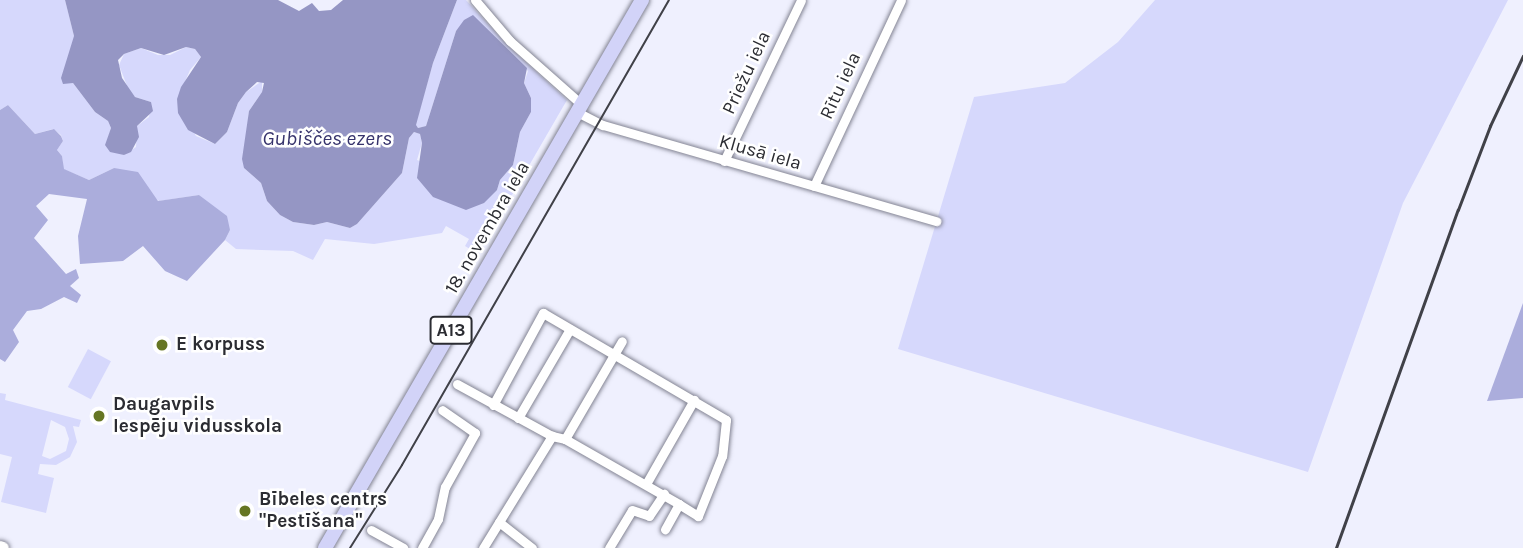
<!DOCTYPE html>
<html>
<head>
<meta charset="utf-8">
<style>
	body { margin:0 }
	#map { position:relative; width:1523px; height:548px; overflow:hidden; background:#eff0fe; font-family:Karla,sans-serif }
	div>[style] { position:absolute }
	[style*='--x'] { left:calc(var(--x)*1px); top:calc(var(--y)*1px); width:calc(var(--w)*1px); rotate:calc(var(--a)*1deg) }
	.green>* { inset:0; background:#d6d8fc; transform-origin:0 0 }
	.forest>* { inset:0; background:#abaddc }
	.water>* { inset:0; background:#9596c4 }
	.roads { filter:drop-shadow(0 0 2px #838493) drop-shadow(0 0 2px #838493) }
	.minor>* { height:9px; margin:-4.5px; padding:0 4.5px; transform-origin:4.5px; border-radius:4.5px; background:#fff }
	.tertiary>* { height:12px; margin:-6px; padding:0 6px; transform-origin:6px; border-radius:6px; background:#fff }
	.primary>* { height:14px; margin:-7px; padding:0 7px; transform-origin:7px; border-radius:7px; background:#d2d3f8 }
	.tram>* { height:2px; margin:-1px; padding:0 1px; transform-origin:1px; border-radius:1px; background:#404148 }
	.rail>* { height:2.5px; margin:-1.25px; padding:0 1.25px; transform-origin:1.25px; border-radius:1.25px; background:#404148 }
	.dots>* { width:19px; height:19px; translate:-50% -50%; box-sizing:border-box; border:4px solid #fff; border-radius:50% }
	span { translate:-50% -50%; white-space:nowrap; text-align:center; line-height:1.15; -webkit-text-stroke:5px #fff; paint-order:stroke }
	.shield-label span { padding:2px 5px; background:#fff; border:2px solid; border-radius:5px; -webkit-text-stroke-width:0 }
	.shield-label { font-size:18px; color:#2b2c32; font-weight:700 }
	.street-label { font-size:19px; color:#2b2c32 }
	.poi-label { font-size:19px; color:#2b2c32; font-weight:700 }
	.left { translate:0 -50%; text-align:left }
	.water-label { font-size:21px; color:#36336c; font-style:italic }
</style>
</head>
<body>
<div id="map">
	<div class="green">
		<i style="clip-path:polygon(0 0,65px 0,74px 36px,73px 83px,95px 112px,108px 121px,111px 128px,106px 145px,124px 155px,136px 147px,137px 126px,149px 117px,151px 102px,135px 97px,129px 91px,119px 65px,124px 54px,141px 48px,158px 55px,170px 55px,186px 47px,195px 49px,201px 57px,190px 70px,177px 100px,196px 136px,215px 144px,227px 132px,238px 103px,246px 92px,262px 81px,262px 92px,249px 111px,244px 168px,261px 183px,267px 201px,280px 215px,293px 222px,314px 225px,327px 222px,350px 228px,357px 224px,402px 173px,409px 138px,414px 132px,420px 134px,422px 143px,417px 160px,497px 190px,500px 180px,513px 165px,520px 132px,531px 112px,531px 98px,524px 83px,528px 71px,473px 16px,456px 31px,426px 126px,418px 128px,415px 125px,433px 63px,457px 0,466px 0,508px 46px,567px 100px,512px 195px,506px 196px,503px 201px,503px 210px,491px 221px,492px 231px,478px 254px,465px 246px,469px 239px,446px 226px,442px 233px,374px 244px,325px 239px,313px 260px,293px 251px,236px 249px,225px 240px,230px 230px,199px 195px,159px 201px,114px 168px,89px 180px,63px 169px,62px 156px,57px 150px,63px 141px,61px 135px,53px 129px,35px 134px,8px 105px,0 110px)"></i>
		<i style="clip-path:polygon(1155px 0,1508px 0,1403px 203px,1308px 472px,898px 349px,974px 97px,1065px 83px,1118px 42px)"></i>
		<i style="left:88px;top:349px;width:26px;height:43px;rotate:28deg"></i>
		<i style="clip-path:polygon(evenodd,0 393px,6px 394px,5px 400px,81px 420px,79px 427px,73px 426px,77px 442px,70px 457px,56px 465px,40px 464px,38px 474px,54px 478px,46px 513px,1px 502px,12px 457px,0 454px,0 393px,51px 420px,65px 427px,69px 439px,66px 451px,50px 459px,42px 456px,51px 420px)"></i>
	</div>
	<div class="forest">
		<i style="clip-path:polygon(8px 105px,35px 134px,54px 129px,61px 136px,63px 141px,57px 150px,62px 156px,64px 169px,89px 180px,114px 168px,138px 172px,158px 201px,199px 195px,227px 216px,230px 230px,225px 240px,187px 281px,165px 271px,143px 246px,123px 261px,80px 264px,78px 236px,87px 199px,49px 194px,36px 206px,48px 220px,34px 238px,66px 274px,76px 269px,79px 278px,70px 286px,81px 295px,77px 303px,64px 297px,41px 309px,27px 311px,13px 330px,19px 342px,5px 362px,0 359px,0 110px)"></i>
		<i style="clip-path:polygon(1523px 303px,1523px 398px,1487px 401px)"></i>
	</div>
	<div class="water">
		<i style="clip-path:polygon(65px 0,278px 0,299px 11px,312px 3px,319px 11px,331px 10px,343px 0,457px 0,433px 63px,416px 125px,418px 128px,426px 126px,456px 31px,464px 20px,473px 15px,527px 68px,524px 83px,531px 98px,531px 112px,520px 132px,513px 165px,500px 180px,497px 190px,484px 203px,466px 210px,433px 197px,417px 178px,422px 143px,420px 134px,414px 132px,409px 138px,402px 173px,357px 224px,350px 228px,327px 222px,314px 225px,293px 222px,280px 215px,267px 201px,261px 183px,244px 168px,242px 159px,249px 111px,262px 92px,264px 83px,257px 82px,246px 92px,238px 103px,227px 132px,215px 144px,188px 130px,178px 113px,177px 99px,181px 87px,201px 57px,195px 49px,186px 47px,164px 55px,141px 48px,124px 54px,118px 60px,122px 78px,135px 97px,151px 102px,153px 111px,137px 126px,139px 137px,131px 152px,124px 155px,110px 152px,105px 145px,111px 128px,108px 121px,95px 112px,73px 83px,63px 84px,61px 78px,74px 36px)"></i>
	</div>
	<div class="roads">
		<div class="minor">
			<i style="--x:475;--y:0;--w:54;--a:49.5"></i>
			<i style="--x:510;--y:41;--w:96;--a:41.6"></i>
			<i style="--x:577;--y:112;--w:29;--a:27"></i>
			<i style="--x:603;--y:125;--w:347;--a:16.1"></i>
			<i style="--x:724;--y:161;--w:178;--a:-64.4"></i>
			<i style="--x:814;--y:186;--w:205;--a:-64.9"></i>
			<i style="--x:457;--y:384;--w:108;--a:28.7"></i>
			<i style="--x:552;--y:436;--w:13;--a:13"></i>
			<i style="--x:565;--y:439;--w:131;--a:29.7"></i>
			<i style="--x:679;--y:504;--w:29;--a:119"></i>
			<i style="--x:493;--y:405;--w:105;--a:-61.5"></i>
			<i style="--x:543;--y:313;--w:212;--a:30.3"></i>
			<i style="--x:726;--y:420;--w:36;--a:96"></i>
			<i style="--x:722;--y:456;--w:65;--a:111.8"></i>
			<i style="--x:698;--y:516;--w:22;--a:-148"></i>
			<i style="--x:518;--y:418;--w:103;--a:-59.7"></i>
			<i style="--x:565;--y:439;--w:113;--a:-59.8"></i>
			<i style="--x:646;--y:484;--w:97;--a:-60.3"></i>
			<i style="--x:499;--y:522;--w:42;--a:38.2"></i>
			<i style="--x:371;--y:530;--w:37;--a:29"></i>
			<i style="--x:422;--y:548;--w:33;--a:-61"></i>
			<i style="--x:438;--y:519;--w:33;--a:-78"></i>
			<i style="--x:445;--y:487;--w:62;--a:-60.9"></i>
			<i style="--x:475;--y:433;--w:40;--a:-145.1"></i>
			<i style="--x:483;--y:548;--w:132;--a:-58.4"></i>
			<i style="--x:609;--y:548;--w:44;--a:-58.8"></i>
			<i style="--x:632;--y:510;--w:18;--a:19"></i>
			<i style="--x:649;--y:516;--w:27;--a:-56"></i>
		</div>
		<div class="tertiary">
			<i style="--x:0;--y:547;--w:3;--a:18"></i>
		</div>
		<div class="primary">
			<i style="--x:325;--y:548;--w:633;--a:-59.95"></i>
		</div>
	</div>
	<div class="tram">
		<i style="--x:350;--y:548;--w:98;--a:-57.9"></i>
		<i style="--x:402;--y:465;--w:536;--a:-60.14"></i>
	</div>
	<div class="rail">
		<i style="--x:1336;--y:548;--w:359;--a:-70.2"></i>
		<i style="--x:1458;--y:210;--w:90;--a:-69.1"></i>
		<i style="--x:1490;--y:126;--w:77;--a:-64.8"></i>
	</div>
	<div class="dots">
		<i style="left:162px;top:345px;background:#667623"></i>
		<i style="left:99px;top:416px;background:#667623"></i>
		<i style="left:245px;top:511px;background:#667623"></i>
	</div>
	<div class="shield-label">
		<span style="left:451px;top:330px">A13</span>
	</div>
	<div class="street-label">
		<span style="left:747px;top:73px;rotate:-65deg">Priežu iela</span>
		<span style="left:841px;top:86px;rotate:-65deg">Rītu iela</span>
		<span style="left:760px;top:153px;rotate:16deg">Klusā iela</span>
		<span style="left:488px;top:228px;rotate:-60deg">18. novembra iela</span>
	</div>
	<div class="poi-label">
		<span class="left" style="left:176px;top:345px">E korpuss</span>
		<span class="left" style="left:113px;top:416px">Daugavpils<br>Iespēju vidusskola</span>
		<span class="left" style="left:259px;top:511px">Bībeles centrs<br>"Pestīšana"</span>
	</div>
	<div class="water-label">
		<span style="left:327px;top:138px">Gubiščes ezers</span>
	</div>
</div>
</body>
</html>
